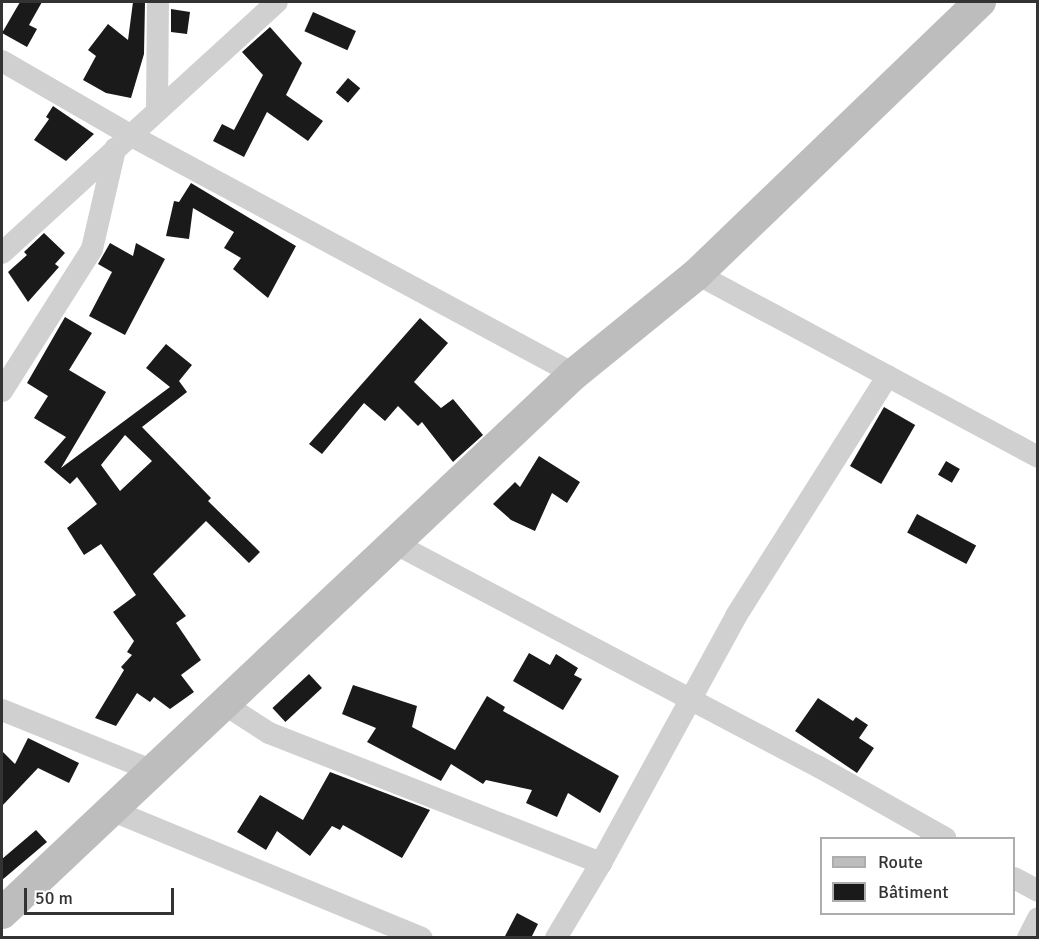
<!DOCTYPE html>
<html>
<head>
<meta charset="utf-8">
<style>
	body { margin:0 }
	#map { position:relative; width:1039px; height:939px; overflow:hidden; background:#fff; font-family:Signika,sans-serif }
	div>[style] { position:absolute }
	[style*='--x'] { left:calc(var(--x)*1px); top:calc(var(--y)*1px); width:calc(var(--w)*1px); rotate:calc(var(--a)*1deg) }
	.building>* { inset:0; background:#1a1a1a; transform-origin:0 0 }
	.street>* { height:22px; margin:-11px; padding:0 11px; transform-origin:11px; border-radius:11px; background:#d0d0d0 }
	.secondary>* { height:32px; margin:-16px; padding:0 16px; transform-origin:16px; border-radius:16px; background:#bdbdbd }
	span { translate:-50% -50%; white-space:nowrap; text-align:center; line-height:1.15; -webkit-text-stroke:6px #fff; paint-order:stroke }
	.frame { position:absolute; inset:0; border:3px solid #333; pointer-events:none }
	.legend { position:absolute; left:820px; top:837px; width:195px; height:78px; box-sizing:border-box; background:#fff; border:2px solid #adadad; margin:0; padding:8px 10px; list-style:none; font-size:18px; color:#333 }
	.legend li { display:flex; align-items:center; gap:12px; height:30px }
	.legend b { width:30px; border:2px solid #adadad }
	.scale { position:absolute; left:24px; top:888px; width:150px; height:27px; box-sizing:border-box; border:3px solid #333; border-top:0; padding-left:8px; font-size:18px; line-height:21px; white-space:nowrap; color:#333; -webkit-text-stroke:4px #fff; paint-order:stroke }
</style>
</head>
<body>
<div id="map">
	<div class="building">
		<i style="clip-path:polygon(20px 2px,42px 2px,29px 25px,37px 29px,27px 47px,2px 33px)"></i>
		<i style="clip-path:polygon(133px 2px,145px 2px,144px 54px,131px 98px,106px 93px,83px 80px,96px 56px,88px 50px,108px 24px,128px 40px)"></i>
		<i style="clip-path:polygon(171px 9px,190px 12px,187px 34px,171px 32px)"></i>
		<i style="left:313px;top:12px;width:47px;height:21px;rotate:24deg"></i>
		<i style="clip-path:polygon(270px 27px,302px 63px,286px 95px,323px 121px,308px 141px,267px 112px,244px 157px,213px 141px,222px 124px,234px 130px,263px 75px,242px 52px)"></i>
		<i style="left:348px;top:78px;width:16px;height:19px;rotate:40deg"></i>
		<i style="clip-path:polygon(53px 106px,94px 134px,66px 161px,34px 140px,49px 119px,46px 117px)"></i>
		<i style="clip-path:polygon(191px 183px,296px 246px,268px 298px,233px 269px,241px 258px,224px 248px,234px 232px,193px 208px,189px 239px,166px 236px,174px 201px,179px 202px)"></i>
		<i style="clip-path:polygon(44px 233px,65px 253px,55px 264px,59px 267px,28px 302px,8px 272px,27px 255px,24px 252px)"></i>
		<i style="clip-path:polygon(110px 243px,133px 256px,136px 243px,165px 259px,125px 335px,89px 316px,112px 272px,98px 264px)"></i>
		<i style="clip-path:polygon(evenodd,65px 317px,92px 333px,69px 370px,106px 392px,61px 468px,170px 387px,146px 368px,166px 344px,192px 365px,179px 381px,187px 392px,142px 427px,211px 498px,208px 501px,260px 552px,249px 563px,206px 521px,153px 574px,186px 616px,176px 623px,201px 660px,181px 675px,194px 692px,170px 709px,154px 697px,150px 702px,137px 693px,116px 726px,95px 718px,124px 670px,121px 667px,132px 655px,127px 652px,134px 641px,113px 612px,136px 595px,101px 544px,84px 555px,67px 528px,97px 504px,77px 477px,70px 484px,44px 462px,66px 437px,34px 418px,48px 396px,27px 383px,65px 317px,125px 435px,152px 461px,120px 491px,101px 465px,125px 435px)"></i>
		<i style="clip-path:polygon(420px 318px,448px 343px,414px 382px,441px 408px,453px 399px,483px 435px,453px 462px,422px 422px,418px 426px,398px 406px,385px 421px,364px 403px,322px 454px,309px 444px)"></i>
		<i style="left:884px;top:407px;width:36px;height:68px;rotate:30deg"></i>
		<i style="clip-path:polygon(539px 456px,580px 482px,567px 503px,552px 493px,535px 531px,511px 520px,493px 504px,515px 482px,520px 487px)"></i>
		<i style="left:946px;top:461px;width:16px;height:16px;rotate:30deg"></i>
		<i style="left:917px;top:514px;width:67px;height:21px;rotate:28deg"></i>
		<i style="clip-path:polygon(529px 653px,550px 665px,556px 654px,578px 668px,574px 675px,582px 679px,563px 710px,513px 681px)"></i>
		<i style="left:309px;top:674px;width:19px;height:50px;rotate:47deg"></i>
		<i style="clip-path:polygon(353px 685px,417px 706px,412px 727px,455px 750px,487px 696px,505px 707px,503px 711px,619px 776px,600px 813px,568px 793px,557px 817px,526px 803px,532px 790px,486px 780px,483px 784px,451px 764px,441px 781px,367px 742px,376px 728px,342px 714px)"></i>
		<i style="clip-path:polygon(818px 698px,853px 721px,856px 717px,868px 725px,859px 738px,874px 748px,857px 773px,795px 731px)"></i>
		<i style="clip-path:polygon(28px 738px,79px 763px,69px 783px,38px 768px,2px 806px,2px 751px,15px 764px)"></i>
		<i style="clip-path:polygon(330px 772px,430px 810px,402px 858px,343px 825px,340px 830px,332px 826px,310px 856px,277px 831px,266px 850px,237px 832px,260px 795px,303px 820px)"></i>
		<i style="clip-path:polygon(36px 830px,47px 842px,2px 880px,2px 859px)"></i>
		<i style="clip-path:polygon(517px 913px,538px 924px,531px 938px,504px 938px)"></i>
	</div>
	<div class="street">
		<i style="--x:2;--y:61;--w:148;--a:30"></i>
		<i style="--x:130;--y:135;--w:504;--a:28.29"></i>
		<i style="--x:157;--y:110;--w:108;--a:-89.5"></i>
		<i style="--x:2;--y:253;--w:372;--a:-42.4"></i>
		<i style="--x:697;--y:274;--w:387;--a:28.2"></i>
		<i style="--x:2;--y:391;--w:168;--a:-57.6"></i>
		<i style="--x:92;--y:249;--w:103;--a:-77"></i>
		<i style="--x:394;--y:543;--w:480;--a:27.8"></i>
		<i style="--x:819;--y:767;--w:145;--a:29.4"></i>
		<i style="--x:224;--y:704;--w:54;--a:32.8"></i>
		<i style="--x:269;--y:733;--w:357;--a:21.4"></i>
		<i style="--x:2;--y:710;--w:163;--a:22"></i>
		<i style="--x:111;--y:810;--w:336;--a:22.4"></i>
		<i style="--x:1014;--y:878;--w:27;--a:28"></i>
		<i style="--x:556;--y:938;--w:87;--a:-59"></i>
		<i style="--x:601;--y:863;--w:281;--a:-61.3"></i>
		<i style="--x:736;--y:616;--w:284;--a:-57.7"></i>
		<i style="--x:1028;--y:938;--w:22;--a:-63"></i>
	</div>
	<div class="secondary">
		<i style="--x:2;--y:913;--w:786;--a:-43.3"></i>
		<i style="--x:574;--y:374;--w:159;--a:-39.1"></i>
		<i style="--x:697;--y:274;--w:393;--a:-43.9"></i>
	</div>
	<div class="frame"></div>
	<ul class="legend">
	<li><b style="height:8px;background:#bdbdbd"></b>Route</li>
	<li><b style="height:16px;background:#1a1a1a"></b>Bâtiment</li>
	</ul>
	<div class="scale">50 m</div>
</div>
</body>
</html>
